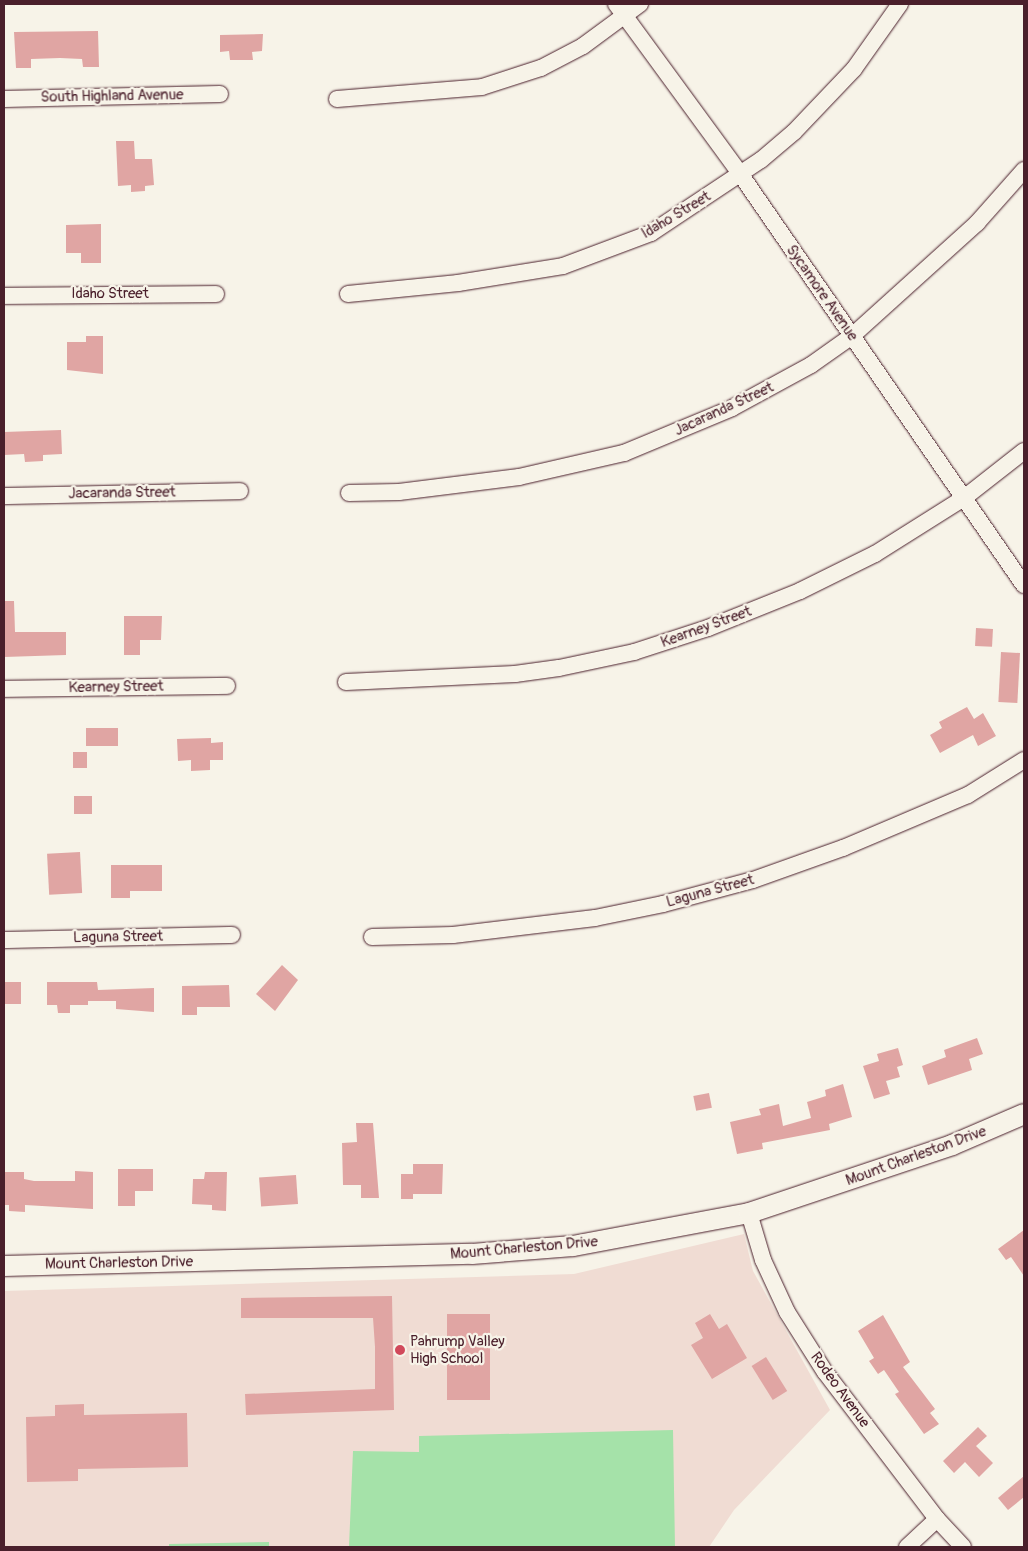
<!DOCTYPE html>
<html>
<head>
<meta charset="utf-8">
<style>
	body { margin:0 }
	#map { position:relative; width:1028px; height:1551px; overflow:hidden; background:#f7f3e8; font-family:Pangolin,sans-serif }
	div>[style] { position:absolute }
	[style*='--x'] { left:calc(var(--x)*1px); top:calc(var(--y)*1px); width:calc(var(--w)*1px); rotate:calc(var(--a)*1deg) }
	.built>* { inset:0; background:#f0dcd3 }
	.green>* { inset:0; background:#a5e2a9 }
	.building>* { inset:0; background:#e0a5a3; transform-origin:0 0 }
	.roads { filter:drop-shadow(0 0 1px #4a1f2b) drop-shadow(0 0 1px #4a1f2b) }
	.minor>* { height:16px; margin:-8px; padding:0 8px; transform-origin:8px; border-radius:8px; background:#f7f3e8 }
	.tertiary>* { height:20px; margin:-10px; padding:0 10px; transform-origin:10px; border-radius:10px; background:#f7f3e8 }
	.dots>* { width:14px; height:14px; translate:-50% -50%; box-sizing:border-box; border:2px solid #f7f3e8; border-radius:50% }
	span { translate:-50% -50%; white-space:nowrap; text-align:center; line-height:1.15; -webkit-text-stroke:4.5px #f7f3e8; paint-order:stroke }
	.street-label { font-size:15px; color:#4a1f2b }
	.poi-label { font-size:15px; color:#4a1f2b }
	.left { translate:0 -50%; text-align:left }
	.frame { position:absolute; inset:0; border:5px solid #4a1f2b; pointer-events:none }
</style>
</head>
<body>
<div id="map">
	<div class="built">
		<i style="clip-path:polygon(744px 1234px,753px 1271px,830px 1410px,734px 1510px,709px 1547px,4px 1547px,4px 1291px,574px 1274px)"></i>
	</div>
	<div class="green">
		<i style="clip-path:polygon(673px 1430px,675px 1547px,349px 1547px,353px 1451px,419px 1452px,419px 1436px)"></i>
		<i style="clip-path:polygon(269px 1542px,269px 1547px,169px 1547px,169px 1544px)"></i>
	</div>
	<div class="building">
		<i style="clip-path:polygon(98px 31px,99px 67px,83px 67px,82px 59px,60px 58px,31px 59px,31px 68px,16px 68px,14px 32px)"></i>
		<i style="clip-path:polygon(263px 34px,262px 51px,252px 52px,253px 60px,230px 60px,229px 51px,220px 52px,220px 35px)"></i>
		<i style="clip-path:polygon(116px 141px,134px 141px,135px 159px,152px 159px,154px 185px,145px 186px,145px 191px,131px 192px,131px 185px,118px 186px)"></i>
		<i style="clip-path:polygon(101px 224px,101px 263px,81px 263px,81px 253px,66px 253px,66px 225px)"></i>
		<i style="clip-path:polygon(86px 336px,103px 336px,103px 374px,67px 370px,67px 342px,86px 342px)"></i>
		<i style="clip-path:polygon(61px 430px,62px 454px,43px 455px,43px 461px,25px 462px,24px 454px,4px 455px,4px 432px)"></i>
		<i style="clip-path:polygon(4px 601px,14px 601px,15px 632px,66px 632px,66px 655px,4px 657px)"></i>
		<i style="clip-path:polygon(124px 616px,162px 616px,161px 640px,140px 640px,140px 655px,124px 655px)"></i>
		<i style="left:976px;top:628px;width:17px;height:18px;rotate:3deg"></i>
		<i style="left:1001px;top:652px;width:19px;height:50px;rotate:3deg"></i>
		<i style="clip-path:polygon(967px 707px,974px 719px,983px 713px,996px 736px,978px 746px,973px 735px,940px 753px,930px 735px,942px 728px,939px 722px)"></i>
		<i style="left:118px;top:728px;width:18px;height:32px;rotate:90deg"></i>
		<i style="clip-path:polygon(211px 738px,211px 743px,223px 742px,223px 760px,210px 760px,210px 770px,191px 771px,191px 760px,178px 761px,177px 739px)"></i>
		<i style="left:73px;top:752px;width:14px;height:16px"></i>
		<i style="left:74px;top:796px;width:18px;height:18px"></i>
		<i style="left:80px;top:852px;width:41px;height:33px;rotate:87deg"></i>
		<i style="clip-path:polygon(111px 865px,162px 865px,162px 891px,130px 891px,130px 898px,111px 898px)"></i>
		<i style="clip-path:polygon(282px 965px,298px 980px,275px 1011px,256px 994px)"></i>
		<i style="left:4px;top:982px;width:17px;height:22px"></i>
		<i style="clip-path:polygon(47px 982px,97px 982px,98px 990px,154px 988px,154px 1012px,116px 1009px,116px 1001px,88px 1001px,88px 1005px,70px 1005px,70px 1013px,58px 1013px,57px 1005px,47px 1005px)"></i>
		<i style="clip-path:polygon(229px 985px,230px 1007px,197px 1007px,197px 1015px,182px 1015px,182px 986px)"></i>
		<i style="clip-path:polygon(977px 1038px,983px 1054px,969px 1059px,972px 1070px,928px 1085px,922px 1066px,946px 1057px,944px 1050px)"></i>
		<i style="clip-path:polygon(898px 1048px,903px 1065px,897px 1067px,900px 1077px,886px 1081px,890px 1094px,874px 1099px,863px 1066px,879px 1061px,877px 1054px)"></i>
		<i style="clip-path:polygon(843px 1084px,852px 1117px,829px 1124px,830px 1130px,762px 1143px,763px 1149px,737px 1154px,730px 1122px,761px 1115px,759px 1109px,779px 1104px,783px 1126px,811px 1118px,807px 1102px,826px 1096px,825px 1090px)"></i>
		<i style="left:709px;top:1093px;width:15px;height:16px;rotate:79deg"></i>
		<i style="clip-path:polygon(356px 1123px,373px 1123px,379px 1198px,361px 1198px,361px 1185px,343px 1185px,342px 1143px,357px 1142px)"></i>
		<i style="clip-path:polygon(413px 1164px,443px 1164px,442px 1194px,413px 1194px,413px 1199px,401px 1199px,401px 1174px,413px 1174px)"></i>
		<i style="clip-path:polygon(118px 1169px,153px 1169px,153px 1191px,135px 1191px,135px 1206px,118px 1206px)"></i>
		<i style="clip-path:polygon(75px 1171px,93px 1172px,93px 1209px,25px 1205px,25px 1212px,9px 1211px,9px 1205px,4px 1205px,4px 1172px,24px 1172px,24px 1179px,34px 1181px,75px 1181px)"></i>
		<i style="clip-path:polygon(205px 1172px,227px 1172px,226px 1211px,212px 1210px,212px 1205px,192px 1204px,193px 1179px,204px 1179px)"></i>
		<i style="left:296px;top:1175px;width:29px;height:37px;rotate:86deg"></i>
		<i style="clip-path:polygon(1024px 1230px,1024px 1276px,1011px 1257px,1006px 1260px,998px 1249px)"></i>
		<i style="clip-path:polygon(392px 1296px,394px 1410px,246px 1415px,245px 1394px,375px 1389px,375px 1347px,373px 1318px,241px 1318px,241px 1298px)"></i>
		<i style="left:447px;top:1314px;width:43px;height:86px"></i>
		<i style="clip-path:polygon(710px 1314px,719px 1329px,727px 1324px,747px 1358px,712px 1379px,691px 1345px,703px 1338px,695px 1323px)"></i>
		<i style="clip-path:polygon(883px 1315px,910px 1362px,903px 1367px,935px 1409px,930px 1413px,939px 1424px,924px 1434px,895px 1394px,899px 1392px,884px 1370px,878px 1374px,869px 1361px,874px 1358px,858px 1331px)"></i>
		<i style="left:766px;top:1357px;width:40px;height:17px;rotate:58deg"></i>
		<i style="clip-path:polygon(84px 1404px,84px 1415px,187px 1413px,188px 1467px,78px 1469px,78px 1481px,27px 1482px,26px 1417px,55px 1416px,55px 1405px)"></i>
		<i style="clip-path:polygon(978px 1427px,987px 1436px,976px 1446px,993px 1463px,979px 1477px,965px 1462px,954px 1473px,943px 1461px)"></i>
		<i style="clip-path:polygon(1024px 1476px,1024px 1497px,1008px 1510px,998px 1498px)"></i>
	</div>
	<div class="roads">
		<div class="minor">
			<i style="--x:616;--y:4;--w:212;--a:53.8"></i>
			<i style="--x:741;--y:175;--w:498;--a:55.4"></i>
			<i style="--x:4;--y:99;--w:216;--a:-1.3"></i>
			<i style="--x:337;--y:99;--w:145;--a:-4.7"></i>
			<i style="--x:482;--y:87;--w:62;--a:-17.9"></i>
			<i style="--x:541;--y:68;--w:47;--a:-27.6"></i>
			<i style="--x:583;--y:46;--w:71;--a:-36.4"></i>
			<i style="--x:348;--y:294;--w:111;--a:-5.7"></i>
			<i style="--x:458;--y:283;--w:106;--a:-9.2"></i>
			<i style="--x:563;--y:266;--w:94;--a:-20.6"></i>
			<i style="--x:651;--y:233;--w:132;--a:-33.6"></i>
			<i style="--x:761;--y:160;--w:43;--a:-40.3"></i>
			<i style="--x:794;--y:132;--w:87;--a:-46.4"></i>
			<i style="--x:854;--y:69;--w:80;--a:-54.7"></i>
			<i style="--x:4;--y:296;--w:212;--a:-0.5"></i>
			<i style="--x:349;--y:493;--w:50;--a:-1.1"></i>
			<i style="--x:399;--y:492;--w:121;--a:-7.1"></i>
			<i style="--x:519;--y:477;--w:108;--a:-12.9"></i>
			<i style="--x:624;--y:453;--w:117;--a:-22.6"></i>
			<i style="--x:732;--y:408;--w:90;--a:-28.6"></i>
			<i style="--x:811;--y:365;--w:50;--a:-35.3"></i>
			<i style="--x:852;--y:336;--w:169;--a:-42.1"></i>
			<i style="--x:977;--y:223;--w:71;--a:-48.4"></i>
			<i style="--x:4;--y:496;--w:236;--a:-1.2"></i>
			<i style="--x:346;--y:682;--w:169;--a:-2.7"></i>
			<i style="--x:515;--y:674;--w:44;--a:-7.8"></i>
			<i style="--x:559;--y:668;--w:77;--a:-12"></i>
			<i style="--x:634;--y:652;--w:78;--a:-18"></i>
			<i style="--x:708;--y:628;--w:99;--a:-21.9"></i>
			<i style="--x:800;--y:591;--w:84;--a:-26.3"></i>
			<i style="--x:875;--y:554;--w:105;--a:-32.2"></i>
			<i style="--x:964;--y:498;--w:76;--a:-38.1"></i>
			<i style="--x:4;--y:689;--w:223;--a:-0.8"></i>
			<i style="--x:372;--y:937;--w:81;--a:-1.4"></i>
			<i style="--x:453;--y:935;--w:143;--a:-6.8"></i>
			<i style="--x:595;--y:918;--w:69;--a:-11.6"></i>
			<i style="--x:663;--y:904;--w:93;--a:-14.9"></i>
			<i style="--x:753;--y:880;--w:96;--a:-19.6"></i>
			<i style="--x:843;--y:848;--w:136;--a:-23"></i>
			<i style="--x:968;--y:795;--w:66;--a:-32"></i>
			<i style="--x:4;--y:940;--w:228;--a:-1.3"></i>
			<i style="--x:749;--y:1213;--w:49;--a:73.4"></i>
			<i style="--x:763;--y:1260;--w:57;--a:65.2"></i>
			<i style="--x:787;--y:1312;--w:71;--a:57.7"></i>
			<i style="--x:825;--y:1372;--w:185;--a:52.7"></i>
			<i style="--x:937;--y:1519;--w:38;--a:47"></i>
			<i style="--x:907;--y:1547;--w:41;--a:-43"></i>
		</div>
		<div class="tertiary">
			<i style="--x:4;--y:1266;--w:468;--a:-1.5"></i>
			<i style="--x:472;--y:1254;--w:101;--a:-4.5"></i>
			<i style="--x:573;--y:1246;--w:179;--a:-10.6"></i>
			<i style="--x:749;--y:1213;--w:214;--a:-18.5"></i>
			<i style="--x:952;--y:1145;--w:78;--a:-23.3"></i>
		</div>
	</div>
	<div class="dots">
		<i style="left:400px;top:1350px;background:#d1495b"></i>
	</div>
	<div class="street-label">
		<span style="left:112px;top:96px;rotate:-1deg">South Highland Avenue</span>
		<span style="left:676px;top:215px;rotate:-31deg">Idaho Street</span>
		<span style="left:822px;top:293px;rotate:55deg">Sycamore Avenue</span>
		<span style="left:110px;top:294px">Idaho Street</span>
		<span style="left:724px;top:409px;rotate:-25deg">Jacaranda Street</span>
		<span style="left:122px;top:493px;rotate:-1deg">Jacaranda Street</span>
		<span style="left:706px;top:627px;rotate:-20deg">Kearney Street</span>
		<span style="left:116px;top:687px;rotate:-1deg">Kearney Street</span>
		<span style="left:710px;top:891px;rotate:-15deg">Laguna Street</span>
		<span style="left:118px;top:937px;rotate:-1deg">Laguna Street</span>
		<span style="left:916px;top:1156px;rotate:-20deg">Mount Charleston Drive</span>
		<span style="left:524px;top:1248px;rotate:-5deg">Mount Charleston Drive</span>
		<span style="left:119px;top:1263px;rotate:-1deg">Mount Charleston Drive</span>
		<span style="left:840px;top:1390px;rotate:54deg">Rodeo Avenue</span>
	</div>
	<div class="poi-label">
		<span class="left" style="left:410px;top:1350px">Pahrump Valley<br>High School</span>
	</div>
	<div class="frame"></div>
</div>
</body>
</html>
